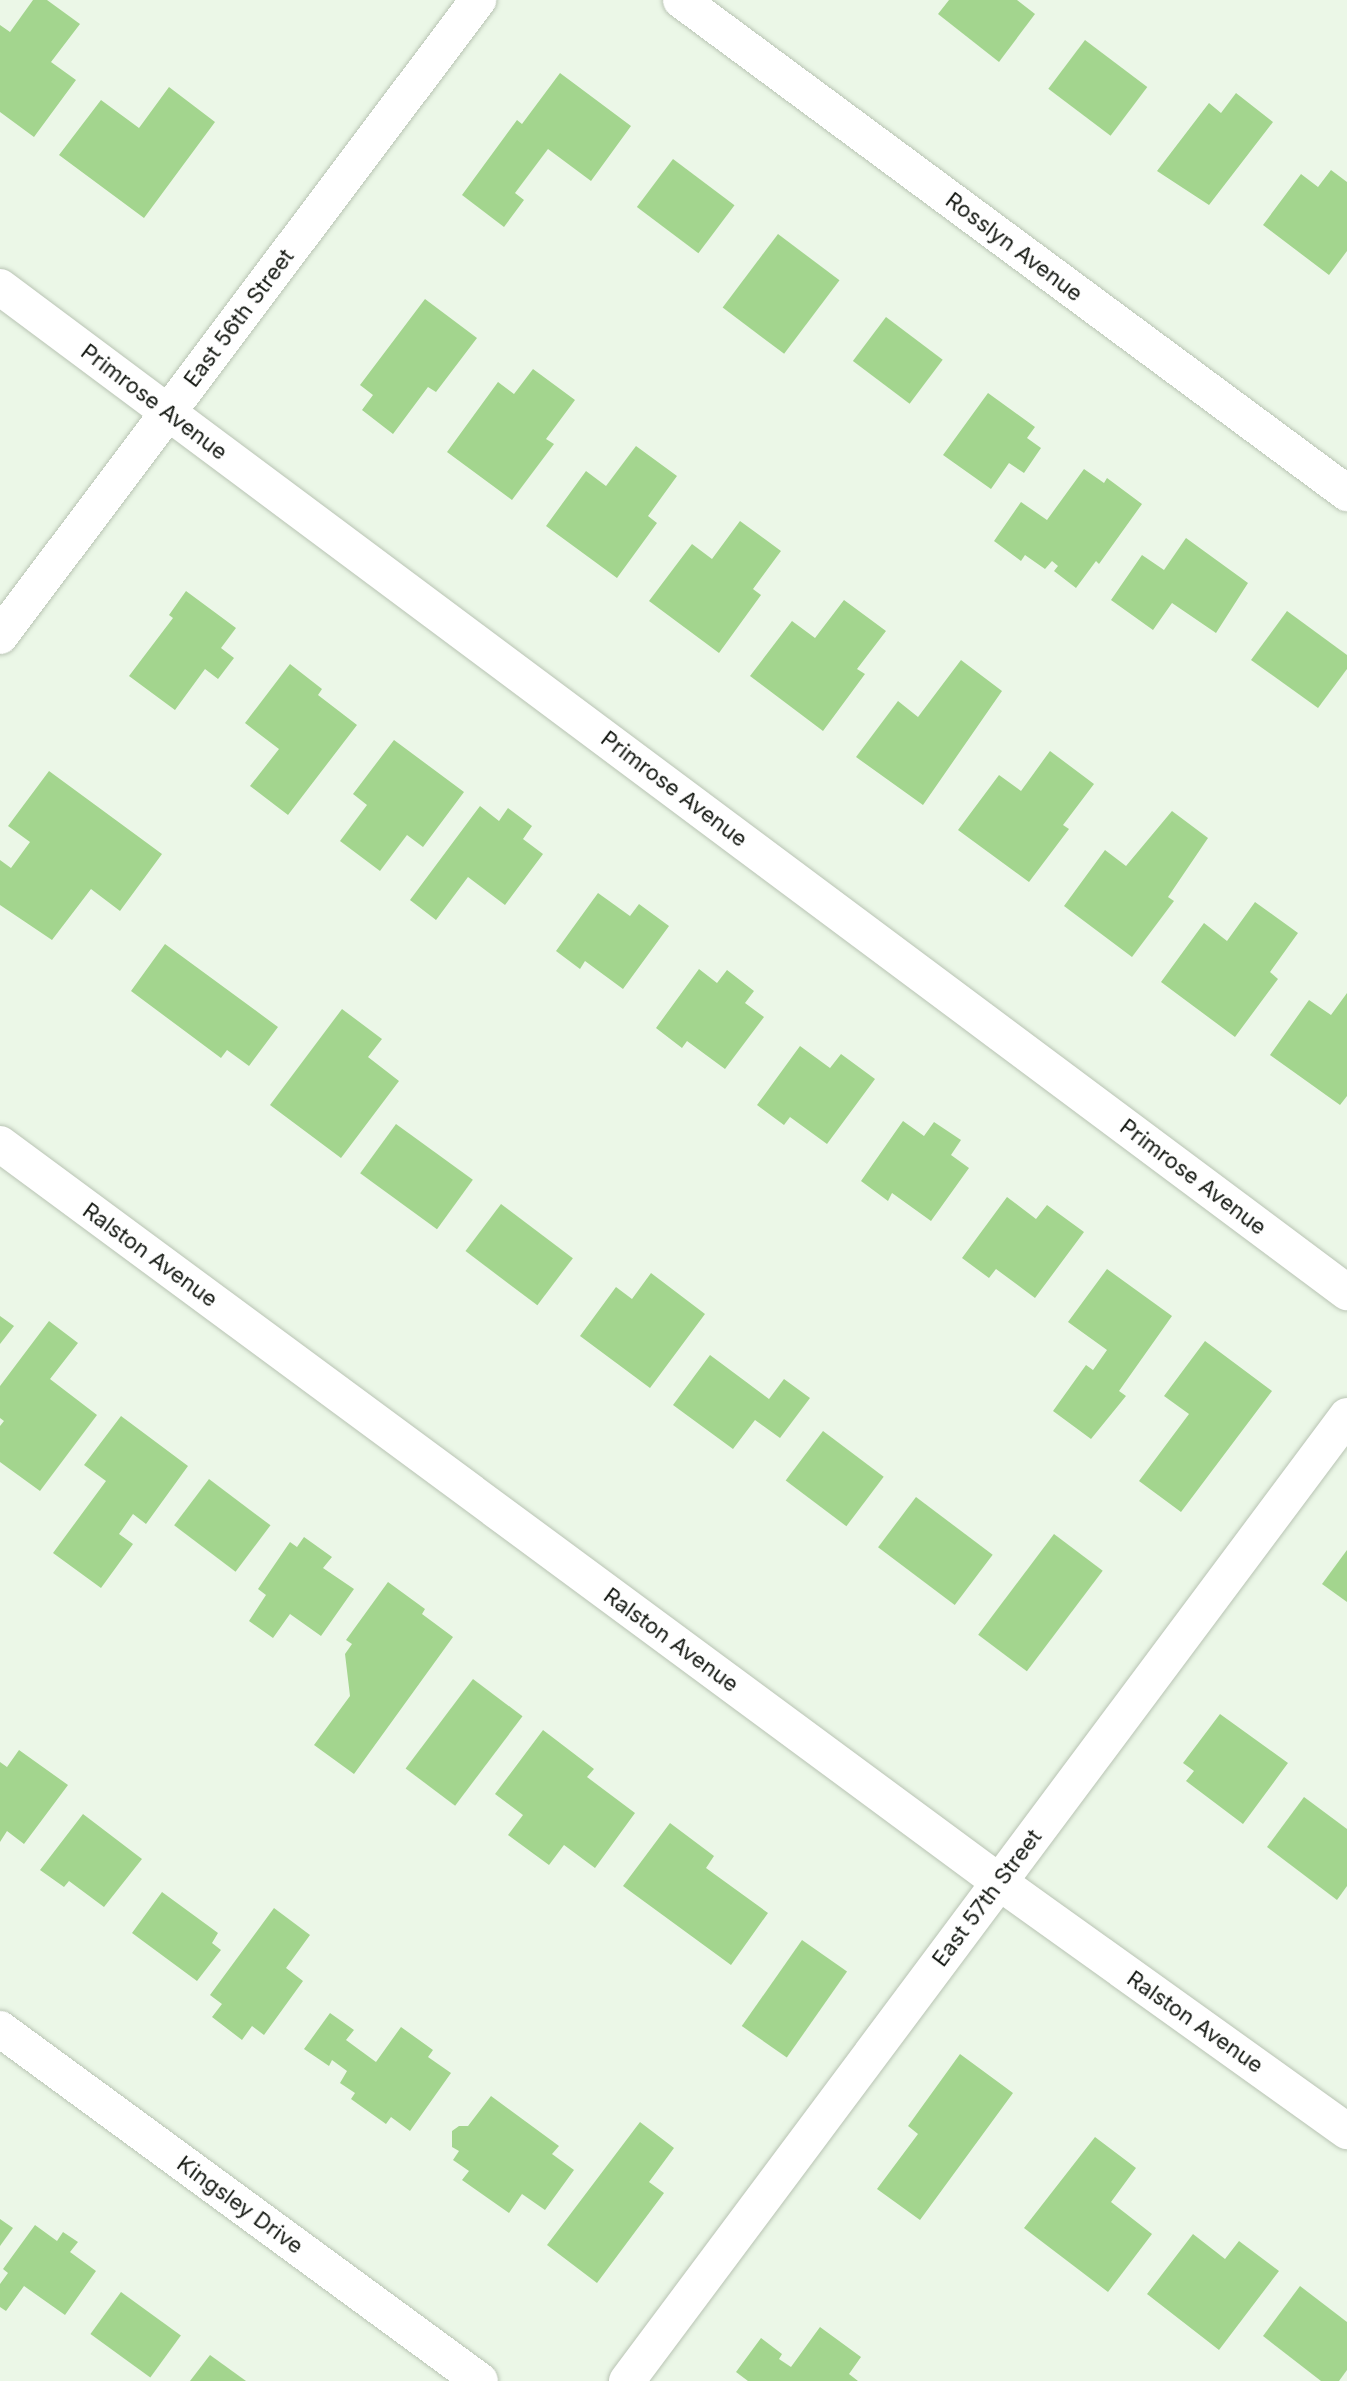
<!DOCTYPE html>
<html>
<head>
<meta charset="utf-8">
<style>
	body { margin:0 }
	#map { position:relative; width:1347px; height:2381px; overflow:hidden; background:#ebf7e7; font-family:Inter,sans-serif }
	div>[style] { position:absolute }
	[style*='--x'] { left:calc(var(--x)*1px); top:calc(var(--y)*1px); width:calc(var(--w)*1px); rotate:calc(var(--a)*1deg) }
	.building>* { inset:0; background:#a3d58e; transform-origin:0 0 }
	.roads { filter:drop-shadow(0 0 2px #b9c4b4) drop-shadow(0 0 2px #b9c4b4) }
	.minor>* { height:36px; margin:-18px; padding:0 18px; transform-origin:18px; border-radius:18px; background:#fff }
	span { translate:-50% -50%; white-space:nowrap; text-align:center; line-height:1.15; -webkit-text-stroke:8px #fff; paint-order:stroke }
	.street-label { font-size:22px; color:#171b15 }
</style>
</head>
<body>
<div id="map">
	<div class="building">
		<i style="clip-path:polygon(33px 0,47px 0,80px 24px,51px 62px,76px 80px,34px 137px,0 112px,0 25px,10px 32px)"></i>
		<i style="clip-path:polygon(949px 0,1017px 0,1035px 14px,999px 62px,938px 14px)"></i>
		<i style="left:1085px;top:40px;width:78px;height:61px;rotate:37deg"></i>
		<i style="clip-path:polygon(560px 73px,631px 126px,591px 181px,548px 149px,515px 193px,524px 200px,504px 227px,462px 195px,517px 120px,522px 124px)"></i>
		<i style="clip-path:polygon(169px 87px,215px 122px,144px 218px,59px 155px,101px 100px,139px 128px)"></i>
		<i style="clip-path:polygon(1236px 93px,1273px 122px,1209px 205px,1157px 171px,1209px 103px,1221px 113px)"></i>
		<i style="left:673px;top:159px;width:77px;height:60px;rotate:37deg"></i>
		<i style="clip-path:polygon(1331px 170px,1347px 182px,1347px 251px,1329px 275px,1263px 225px,1301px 174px,1318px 187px)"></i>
		<i style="left:778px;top:234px;width:77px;height:92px;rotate:37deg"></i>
		<i style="clip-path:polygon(425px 299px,477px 338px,436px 392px,428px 387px,393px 434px,362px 410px,373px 395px,360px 385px)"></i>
		<i style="left:886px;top:317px;width:71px;height:55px;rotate:37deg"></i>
		<i style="clip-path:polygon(533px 369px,575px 400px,546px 439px,554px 444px,512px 500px,447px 452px,498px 382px,514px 394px)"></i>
		<i style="clip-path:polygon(988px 393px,1035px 427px,1027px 438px,1041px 448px,1024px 473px,1009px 463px,991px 489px,943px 455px)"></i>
		<i style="clip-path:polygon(636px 446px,677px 476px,648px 516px,657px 523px,617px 578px,546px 526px,586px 471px,606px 486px)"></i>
		<i style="clip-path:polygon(1084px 469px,1104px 483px,1107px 478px,1142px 504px,1099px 564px,1096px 561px,1076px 588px,1054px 571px,1058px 566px,1052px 561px,1045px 569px,1025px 555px,1021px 561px,994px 541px,1021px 502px,1047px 520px)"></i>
		<i style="clip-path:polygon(740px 521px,781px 551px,753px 589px,761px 595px,719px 653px,649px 601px,692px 544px,712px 559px)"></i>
		<i style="clip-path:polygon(1186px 538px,1248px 583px,1216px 633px,1172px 603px,1153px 630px,1111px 600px,1142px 555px,1164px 570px)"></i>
		<i style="clip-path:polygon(186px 591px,236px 628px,221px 648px,234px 658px,218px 679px,205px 669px,175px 710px,129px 676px,173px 618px,169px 615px)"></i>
		<i style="clip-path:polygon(844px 600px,886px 631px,857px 669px,865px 674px,823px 731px,750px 676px,792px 621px,815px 638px)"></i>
		<i style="clip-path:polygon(1287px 611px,1347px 655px,1347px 669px,1318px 708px,1251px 660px)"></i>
		<i style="clip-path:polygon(961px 660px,1002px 691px,923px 805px,856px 757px,898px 701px,918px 717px)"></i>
		<i style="clip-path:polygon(290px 664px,322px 689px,318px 695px,357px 725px,288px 815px,250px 786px,279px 749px,245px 723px)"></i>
		<i style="clip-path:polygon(394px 740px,464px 792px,423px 847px,407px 835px,380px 871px,340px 841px,367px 805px,353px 794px)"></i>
		<i style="clip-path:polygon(1050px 751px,1094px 784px,1063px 825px,1069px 829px,1029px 882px,958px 830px,999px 775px,1021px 791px)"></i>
		<i style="clip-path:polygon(49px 771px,162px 854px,120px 911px,91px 889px,52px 940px,0 905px,0 860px,11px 868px,30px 842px,8px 826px)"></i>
		<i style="clip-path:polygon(480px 806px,499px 821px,508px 808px,532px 826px,523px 839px,543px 854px,505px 905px,468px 877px,436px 920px,410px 900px)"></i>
		<i style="clip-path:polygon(1172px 811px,1208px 838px,1168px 897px,1174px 901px,1132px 957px,1064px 906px,1105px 850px,1126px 866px)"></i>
		<i style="clip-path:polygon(598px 893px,630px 916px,639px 904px,669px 926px,623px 989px,585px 961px,580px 969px,556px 951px)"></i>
		<i style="clip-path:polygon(1255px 902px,1298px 933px,1270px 972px,1278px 979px,1235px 1037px,1161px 982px,1204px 923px,1227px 941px)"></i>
		<i style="clip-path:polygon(165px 944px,278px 1027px,249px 1066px,227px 1050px,221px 1058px,131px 991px)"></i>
		<i style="clip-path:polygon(699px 969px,717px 983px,727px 970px,754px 991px,745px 1003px,764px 1017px,725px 1069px,687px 1041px,682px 1048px,656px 1028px)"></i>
		<i style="clip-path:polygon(1347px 993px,1347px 1096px,1340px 1105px,1270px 1055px,1309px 1000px,1331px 1015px)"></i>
		<i style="clip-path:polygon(342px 1009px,382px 1039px,368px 1057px,399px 1081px,341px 1158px,270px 1105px)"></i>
		<i style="clip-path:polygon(800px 1046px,830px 1068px,841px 1054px,875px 1079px,827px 1144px,790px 1117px,784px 1125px,757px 1105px)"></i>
		<i style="clip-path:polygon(903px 1121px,924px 1136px,934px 1122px,961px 1140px,951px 1155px,969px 1168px,931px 1221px,892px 1193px,888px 1201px,861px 1181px)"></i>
		<i style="left:396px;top:1124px;width:95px;height:61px;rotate:36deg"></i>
		<i style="clip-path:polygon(1007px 1197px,1036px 1219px,1047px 1205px,1084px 1232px,1035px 1298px,996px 1269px,989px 1278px,962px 1258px)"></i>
		<i style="left:501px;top:1204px;width:90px;height:59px;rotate:37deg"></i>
		<i style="clip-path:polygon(1107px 1269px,1172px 1316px,1119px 1391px,1126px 1396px,1091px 1439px,1053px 1411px,1086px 1365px,1093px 1370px,1107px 1350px,1068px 1322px)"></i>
		<i style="clip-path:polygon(651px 1273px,705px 1314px,650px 1388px,580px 1336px,616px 1287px,632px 1299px)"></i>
		<i style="clip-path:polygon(0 1316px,14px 1326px,0 1344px)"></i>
		<i style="clip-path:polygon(49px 1321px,78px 1343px,50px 1379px,97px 1415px,40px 1491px,0 1462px,0 1426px,4px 1421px,0 1418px,0 1386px)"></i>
		<i style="clip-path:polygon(1205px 1341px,1272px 1391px,1181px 1512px,1139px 1481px,1189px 1414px,1164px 1396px)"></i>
		<i style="clip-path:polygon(710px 1355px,769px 1399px,784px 1379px,810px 1398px,780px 1438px,755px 1420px,733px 1449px,673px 1405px)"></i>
		<i style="clip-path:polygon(121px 1416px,188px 1466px,146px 1524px,133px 1514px,119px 1534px,133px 1544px,101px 1588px,53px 1553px,106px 1481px,84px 1465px)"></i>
		<i style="left:823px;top:1431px;width:76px;height:62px;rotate:37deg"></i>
		<i style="left:209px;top:1479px;width:77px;height:58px;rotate:37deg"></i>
		<i style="left:916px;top:1497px;width:96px;height:63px;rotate:37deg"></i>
		<i style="left:1054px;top:1534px;width:61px;height:126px;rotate:37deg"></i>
		<i style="clip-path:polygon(304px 1537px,332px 1557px,323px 1568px,354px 1589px,321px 1636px,290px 1614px,273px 1638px,249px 1621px,266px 1595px,258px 1589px,290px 1542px,297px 1547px)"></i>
		<i style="clip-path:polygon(1347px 1550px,1347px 1602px,1322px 1584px)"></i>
		<i style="clip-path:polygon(388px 1582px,425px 1609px,422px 1614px,453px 1637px,354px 1774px,314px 1745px,350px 1696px,345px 1654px,352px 1644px,346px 1640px)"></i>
		<i style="left:473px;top:1679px;width:62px;height:112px;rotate:37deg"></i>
		<i style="clip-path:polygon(1220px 1714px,1288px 1763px,1243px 1824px,1186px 1781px,1194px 1771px,1183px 1763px)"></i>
		<i style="clip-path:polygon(543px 1730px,594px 1769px,587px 1777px,635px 1813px,595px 1868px,564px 1845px,549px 1865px,508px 1835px,523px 1815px,495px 1794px)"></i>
		<i style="clip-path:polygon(19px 1750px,68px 1785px,24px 1844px,7px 1831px,0 1842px,0 1762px,7px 1767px)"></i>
		<i style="clip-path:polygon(1304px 1797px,1347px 1829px,1347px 1886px,1337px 1900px,1267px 1847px)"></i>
		<i style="clip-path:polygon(83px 1814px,142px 1859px,104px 1907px,69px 1881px,64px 1887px,40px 1870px)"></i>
		<i style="clip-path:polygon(670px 1823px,714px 1856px,706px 1868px,768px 1913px,731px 1965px,623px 1886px)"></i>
		<i style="clip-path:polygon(162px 1892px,218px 1933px,212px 1943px,221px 1950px,197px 1981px,132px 1933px)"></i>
		<i style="clip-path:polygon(274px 1908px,310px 1935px,286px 1968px,303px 1981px,264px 2035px,252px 2026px,242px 2040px,212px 2017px,222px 2004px,210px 1995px)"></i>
		<i style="left:802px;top:1940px;width:55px;height:105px;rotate:35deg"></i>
		<i style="clip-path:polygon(330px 2013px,354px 2030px,346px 2040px,376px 2062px,401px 2027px,433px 2050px,428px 2057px,451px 2073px,410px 2131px,391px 2117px,386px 2124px,351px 2099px,355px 2093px,340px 2083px,347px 2071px,332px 2060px,329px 2066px,304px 2049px)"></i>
		<i style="clip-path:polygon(960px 2054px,1013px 2093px,920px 2220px,877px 2189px,918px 2134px,908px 2126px)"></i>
		<i style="clip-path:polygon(491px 2096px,559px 2146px,552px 2154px,574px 2170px,545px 2210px,522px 2194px,509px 2213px,462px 2180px,469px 2171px,453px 2160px,459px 2151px,452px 2147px,452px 2131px,459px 2126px,468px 2126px)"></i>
		<i style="clip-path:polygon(640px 2122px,674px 2148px,649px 2182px,664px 2193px,597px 2283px,547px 2245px)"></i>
		<i style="clip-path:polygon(1095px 2137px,1136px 2168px,1111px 2202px,1152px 2234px,1108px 2292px,1024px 2228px)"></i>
		<i style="clip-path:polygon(0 2219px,13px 2228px,0 2246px)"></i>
		<i style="clip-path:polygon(35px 2225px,57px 2241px,63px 2232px,78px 2242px,70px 2252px,96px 2271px,65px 2315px,24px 2286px,6px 2311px,0 2307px,0 2284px,8px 2273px,3px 2269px)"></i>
		<i style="clip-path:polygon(1193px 2234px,1225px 2259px,1239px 2241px,1279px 2271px,1219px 2350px,1147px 2294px)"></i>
		<i style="clip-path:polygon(1300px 2286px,1347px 2322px,1347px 2370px,1339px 2381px,1321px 2381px,1263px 2336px)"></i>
		<i style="left:121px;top:2292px;width:74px;height:52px;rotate:36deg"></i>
		<i style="clip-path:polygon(820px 2327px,861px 2357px,849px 2374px,858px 2381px,748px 2381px,736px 2372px,761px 2338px,782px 2354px,779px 2359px,791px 2367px)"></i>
		<i style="clip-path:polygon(210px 2355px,246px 2381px,190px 2381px)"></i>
	</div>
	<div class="roads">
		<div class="minor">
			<i style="--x:681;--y:0;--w:829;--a:36.51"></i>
			<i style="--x:0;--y:287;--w:1681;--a:36.73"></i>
			<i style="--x:0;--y:636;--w:796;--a:-53.07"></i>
			<i style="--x:0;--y:1144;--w:1242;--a:36.45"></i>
			<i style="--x:999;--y:1882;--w:428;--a:35.6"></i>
			<i style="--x:0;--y:2029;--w:595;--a:36.25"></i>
			<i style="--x:627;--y:2381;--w:1204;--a:-53.27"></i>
		</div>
	</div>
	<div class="street-label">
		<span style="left:1014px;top:247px;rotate:37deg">Rosslyn Avenue</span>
		<span style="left:239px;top:318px;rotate:-53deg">East 56th Street</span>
		<span style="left:154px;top:402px;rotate:37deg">Primrose Avenue</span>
		<span style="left:674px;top:789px;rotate:37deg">Primrose Avenue</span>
		<span style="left:1193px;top:1177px;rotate:37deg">Primrose Avenue</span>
		<span style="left:150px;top:1255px;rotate:36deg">Ralston Avenue</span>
		<span style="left:671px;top:1640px;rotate:36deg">Ralston Avenue</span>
		<span style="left:987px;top:1898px;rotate:-53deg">East 57th Street</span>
		<span style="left:1195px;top:2022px;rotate:35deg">Ralston Avenue</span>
		<span style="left:240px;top:2205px;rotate:36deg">Kingsley Drive</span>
	</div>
</div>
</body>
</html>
